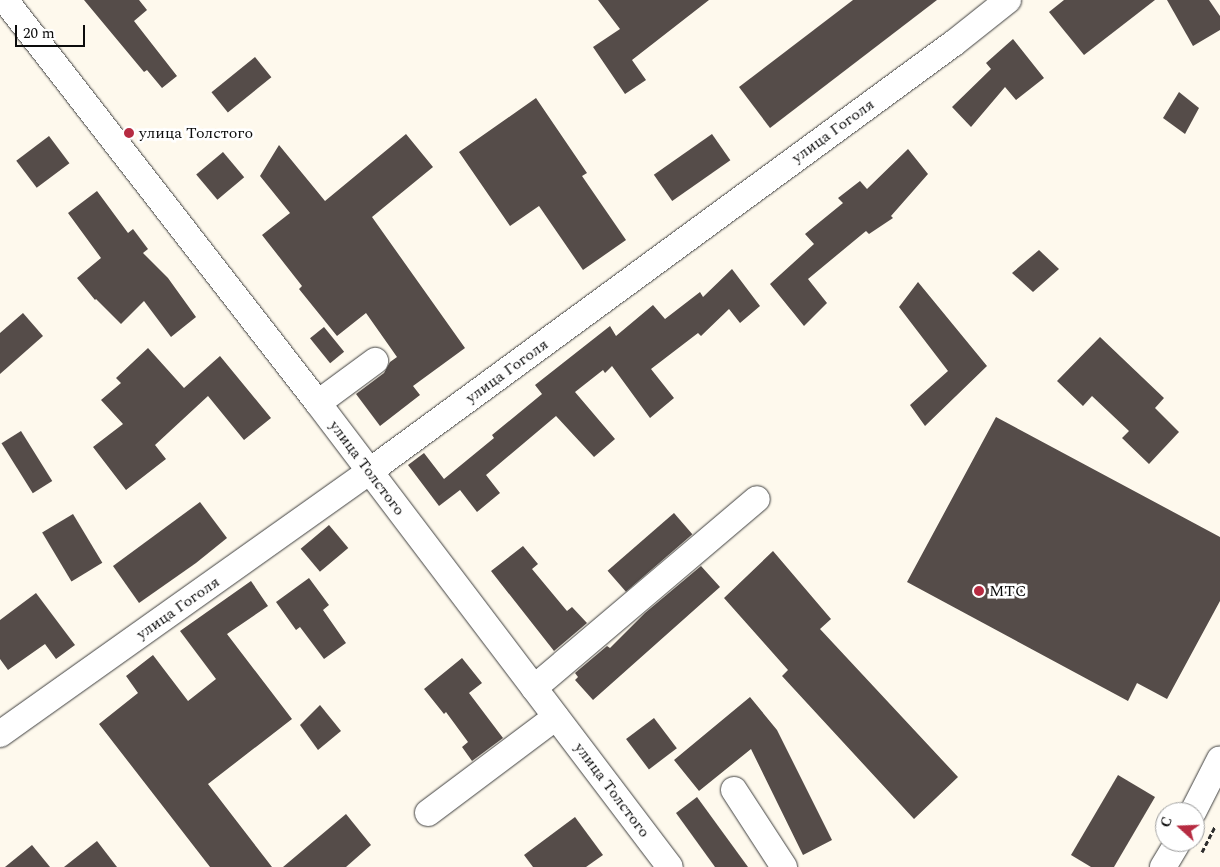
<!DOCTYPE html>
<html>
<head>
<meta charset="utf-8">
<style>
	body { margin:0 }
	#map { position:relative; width:1220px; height:867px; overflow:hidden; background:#fef9ed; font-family:Spectral,serif }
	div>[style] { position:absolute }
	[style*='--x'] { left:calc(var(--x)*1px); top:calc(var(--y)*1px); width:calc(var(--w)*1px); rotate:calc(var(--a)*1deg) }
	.building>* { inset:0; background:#554c49; transform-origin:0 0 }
	.path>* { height:3px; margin-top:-1.5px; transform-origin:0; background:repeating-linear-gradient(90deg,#2e2e2e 0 5px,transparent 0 7.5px) }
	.roads { filter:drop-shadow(0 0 1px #3f3f3f) drop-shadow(0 0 1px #3f3f3f) }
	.minor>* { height:26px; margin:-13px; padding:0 13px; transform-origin:13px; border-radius:13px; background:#fff }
	.dots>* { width:14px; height:14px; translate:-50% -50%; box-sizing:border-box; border:2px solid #fff; border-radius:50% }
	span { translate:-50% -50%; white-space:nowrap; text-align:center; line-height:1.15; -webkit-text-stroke:5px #fff; paint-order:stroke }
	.street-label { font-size:16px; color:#0c0c0c }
	.poi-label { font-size:16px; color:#0c0c0c }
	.left { translate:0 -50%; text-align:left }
	.north { position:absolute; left:1155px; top:802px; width:50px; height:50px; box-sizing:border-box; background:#fff; border:1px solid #9e9e9e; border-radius:50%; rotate:290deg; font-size:14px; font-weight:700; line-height:20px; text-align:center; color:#0c0c0c }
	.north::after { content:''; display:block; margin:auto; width:18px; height:22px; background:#b62b41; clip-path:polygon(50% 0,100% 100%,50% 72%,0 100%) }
	.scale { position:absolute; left:15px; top:25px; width:70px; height:22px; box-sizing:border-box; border:2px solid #0c0c0c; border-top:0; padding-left:6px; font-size:15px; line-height:18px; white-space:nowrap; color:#0c0c0c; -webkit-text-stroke:4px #fff; paint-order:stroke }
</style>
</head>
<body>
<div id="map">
	<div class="building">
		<i style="clip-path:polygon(84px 0,139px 0,147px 10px,134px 21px,177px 76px,162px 88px,147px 70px,144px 72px)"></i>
		<i style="clip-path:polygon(598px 0,709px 0,632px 60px,646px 80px,625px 94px,593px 47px,620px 29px)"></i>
		<i style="clip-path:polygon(853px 0,937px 0,770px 128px,739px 87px)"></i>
		<i style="clip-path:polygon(1064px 0,1155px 0,1084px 55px,1049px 12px)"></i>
		<i style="clip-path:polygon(1167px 0,1209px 0,1220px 16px,1220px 30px,1193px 46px)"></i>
		<i style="clip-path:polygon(1013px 39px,1044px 78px,1016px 100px,1005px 87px,971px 127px,952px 107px,991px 69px,986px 63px)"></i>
		<i style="left:255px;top:57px;width:26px;height:56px;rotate:51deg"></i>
		<i style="clip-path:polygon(1179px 92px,1199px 108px,1185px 134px,1163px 118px)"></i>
		<i style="clip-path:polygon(536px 98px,587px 173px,582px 176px,626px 240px,583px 270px,539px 206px,510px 226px,459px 152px)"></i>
		<i style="clip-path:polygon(406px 134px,433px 167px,372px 217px,465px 348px,413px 386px,420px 395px,380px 426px,356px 394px,384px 373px,390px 362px,397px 357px,366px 313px,337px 336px,299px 289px,302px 286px,262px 235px,290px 213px,260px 176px,279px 145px,325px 201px)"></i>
		<i style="left:712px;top:134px;width:32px;height:71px;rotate:55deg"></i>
		<i style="left:49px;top:136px;width:34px;height:41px;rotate:53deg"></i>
		<i style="clip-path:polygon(908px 149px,928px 174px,891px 216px,893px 218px,869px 234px,866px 231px,808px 279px,827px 303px,804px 326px,770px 284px,814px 244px,805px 234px,843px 203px,838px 198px,860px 181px,867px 189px)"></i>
		<i style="left:223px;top:152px;width:33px;height:35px;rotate:50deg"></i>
		<i style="clip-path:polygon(97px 191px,128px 233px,133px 229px,148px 249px,143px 253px,168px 278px,196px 317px,171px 337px,144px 301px,121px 324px,96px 299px,95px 300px,77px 278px,101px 258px,68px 213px)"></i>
		<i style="clip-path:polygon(1039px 250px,1059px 269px,1033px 292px,1012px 273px)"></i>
		<i style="clip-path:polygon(732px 269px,760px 306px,740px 323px,729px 309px,701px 336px,698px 333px,651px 369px,674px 398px,650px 418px,612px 366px,605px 373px,603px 370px,575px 392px,615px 439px,594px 457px,556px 416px,486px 475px,500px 493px,477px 512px,460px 490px,439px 506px,408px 465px,424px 453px,444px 479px,494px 438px,492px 435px,542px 394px,535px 385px,610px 326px,616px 336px,653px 305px,665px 319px,700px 292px,703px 297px)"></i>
		<i style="clip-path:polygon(918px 282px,987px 366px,925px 426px,910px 405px,948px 371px,899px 307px)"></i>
		<i style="clip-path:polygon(23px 313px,43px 336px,0 374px,0 333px)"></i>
		<i style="left:324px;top:327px;width:32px;height:18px;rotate:51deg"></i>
		<i style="clip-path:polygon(1100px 337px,1164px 398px,1155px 408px,1179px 432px,1149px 464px,1122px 438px,1129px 431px,1092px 396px,1083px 406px,1057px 381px)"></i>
		<i style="clip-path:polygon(148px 348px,184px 388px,220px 356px,271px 418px,244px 440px,208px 396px,155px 445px,166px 459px,126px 490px,93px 447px,123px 424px,101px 400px,121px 383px,116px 378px)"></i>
		<i style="clip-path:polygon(996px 417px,1220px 537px,1220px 601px,1167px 699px,1137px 683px,1128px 701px,907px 582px)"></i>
		<i style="left:21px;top:431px;width:59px;height:23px;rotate:58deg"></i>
		<i style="clip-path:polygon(200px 502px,227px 538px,196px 563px,139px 603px,113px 566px)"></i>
		<i style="left:674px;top:513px;width:28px;height:88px;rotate:49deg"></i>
		<i style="left:73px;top:514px;width:57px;height:36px;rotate:59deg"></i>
		<i style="left:329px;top:525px;width:30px;height:37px;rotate:50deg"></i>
		<i style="clip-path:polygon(523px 546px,538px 564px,532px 569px,567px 611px,572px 607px,587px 623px,554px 651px,491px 571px)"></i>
		<i style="clip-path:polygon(773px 551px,831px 619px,820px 629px,958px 777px,914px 819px,782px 676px,788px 670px,724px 598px)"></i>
		<i style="clip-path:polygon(701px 566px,720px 587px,593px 700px,575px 680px,578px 677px,575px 673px,607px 646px,610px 648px,645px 613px)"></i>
		<i style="clip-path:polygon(309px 578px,329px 605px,323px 610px,346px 643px,324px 659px,300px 627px,296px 630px,276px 602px)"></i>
		<i style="clip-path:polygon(251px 581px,268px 606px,227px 634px,292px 719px,208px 784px,272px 867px,210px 867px,99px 724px,138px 693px,126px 676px,153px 655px,188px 701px,216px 679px,180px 631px)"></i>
		<i style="clip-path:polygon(36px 593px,75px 645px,56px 659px,45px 644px,8px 670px,0 659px,0 620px)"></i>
		<i style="clip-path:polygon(462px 658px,482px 683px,469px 693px,503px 738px,472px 761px,462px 747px,468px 742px,446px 712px,444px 714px,424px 689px)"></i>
		<i style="clip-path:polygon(750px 697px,777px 730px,832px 840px,803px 855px,751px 749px,699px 791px,674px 760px)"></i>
		<i style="clip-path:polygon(320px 705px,341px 731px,318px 750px,300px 725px)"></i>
		<i style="left:654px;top:718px;width:38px;height:35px;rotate:53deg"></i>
		<i style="clip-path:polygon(1118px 775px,1155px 797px,1114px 867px,1091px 867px,1071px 855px)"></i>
		<i style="clip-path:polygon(697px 797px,748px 867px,715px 867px,676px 813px)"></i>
		<i style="clip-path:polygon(346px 814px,371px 845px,346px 867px,283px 867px)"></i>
		<i style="clip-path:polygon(575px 817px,603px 855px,586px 867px,533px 867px,524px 855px)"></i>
		<i style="clip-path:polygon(97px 841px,117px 867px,64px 867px)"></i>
		<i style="clip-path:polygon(32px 845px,50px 867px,5px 867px)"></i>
	</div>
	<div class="path">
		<i style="--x:1202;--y:852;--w:29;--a:-63"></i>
	</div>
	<div class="roads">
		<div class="minor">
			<i style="--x:5;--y:0;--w:510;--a:52.16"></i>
			<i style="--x:318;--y:403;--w:582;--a:52.82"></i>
			<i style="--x:318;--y:403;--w:71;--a:-36.4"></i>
			<i style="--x:534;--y:688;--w:292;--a:-40.3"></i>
			<i style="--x:0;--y:734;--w:454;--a:-35.4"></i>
			<i style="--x:370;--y:471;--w:724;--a:-36.24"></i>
			<i style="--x:954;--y:43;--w:69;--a:-38.5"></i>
			<i style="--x:734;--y:790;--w:92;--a:57"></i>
			<i style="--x:1193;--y:812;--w:59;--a:-63"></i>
			<i style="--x:428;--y:813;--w:160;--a:-36.9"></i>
			<i style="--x:1163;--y:867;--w:29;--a:-59"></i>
		</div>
	</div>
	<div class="dots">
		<i style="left:129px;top:133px;background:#b62b41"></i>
		<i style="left:979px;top:591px;background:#b62b41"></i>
	</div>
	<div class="street-label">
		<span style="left:833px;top:131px;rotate:-36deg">улица Гоголя</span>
		<span style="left:507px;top:371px;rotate:-36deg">улица Гоголя</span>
		<span style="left:367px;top:468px;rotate:53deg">улица Толстого</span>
		<span style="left:178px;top:608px;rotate:-35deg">улица Гоголя</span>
		<span style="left:612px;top:790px;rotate:53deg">улица Толстого</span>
	</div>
	<div class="poi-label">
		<span class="left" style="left:139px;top:133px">улица Толстого</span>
		<span class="left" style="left:989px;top:591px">МТС</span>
	</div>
	<div class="north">С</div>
	<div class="scale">20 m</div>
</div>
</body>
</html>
